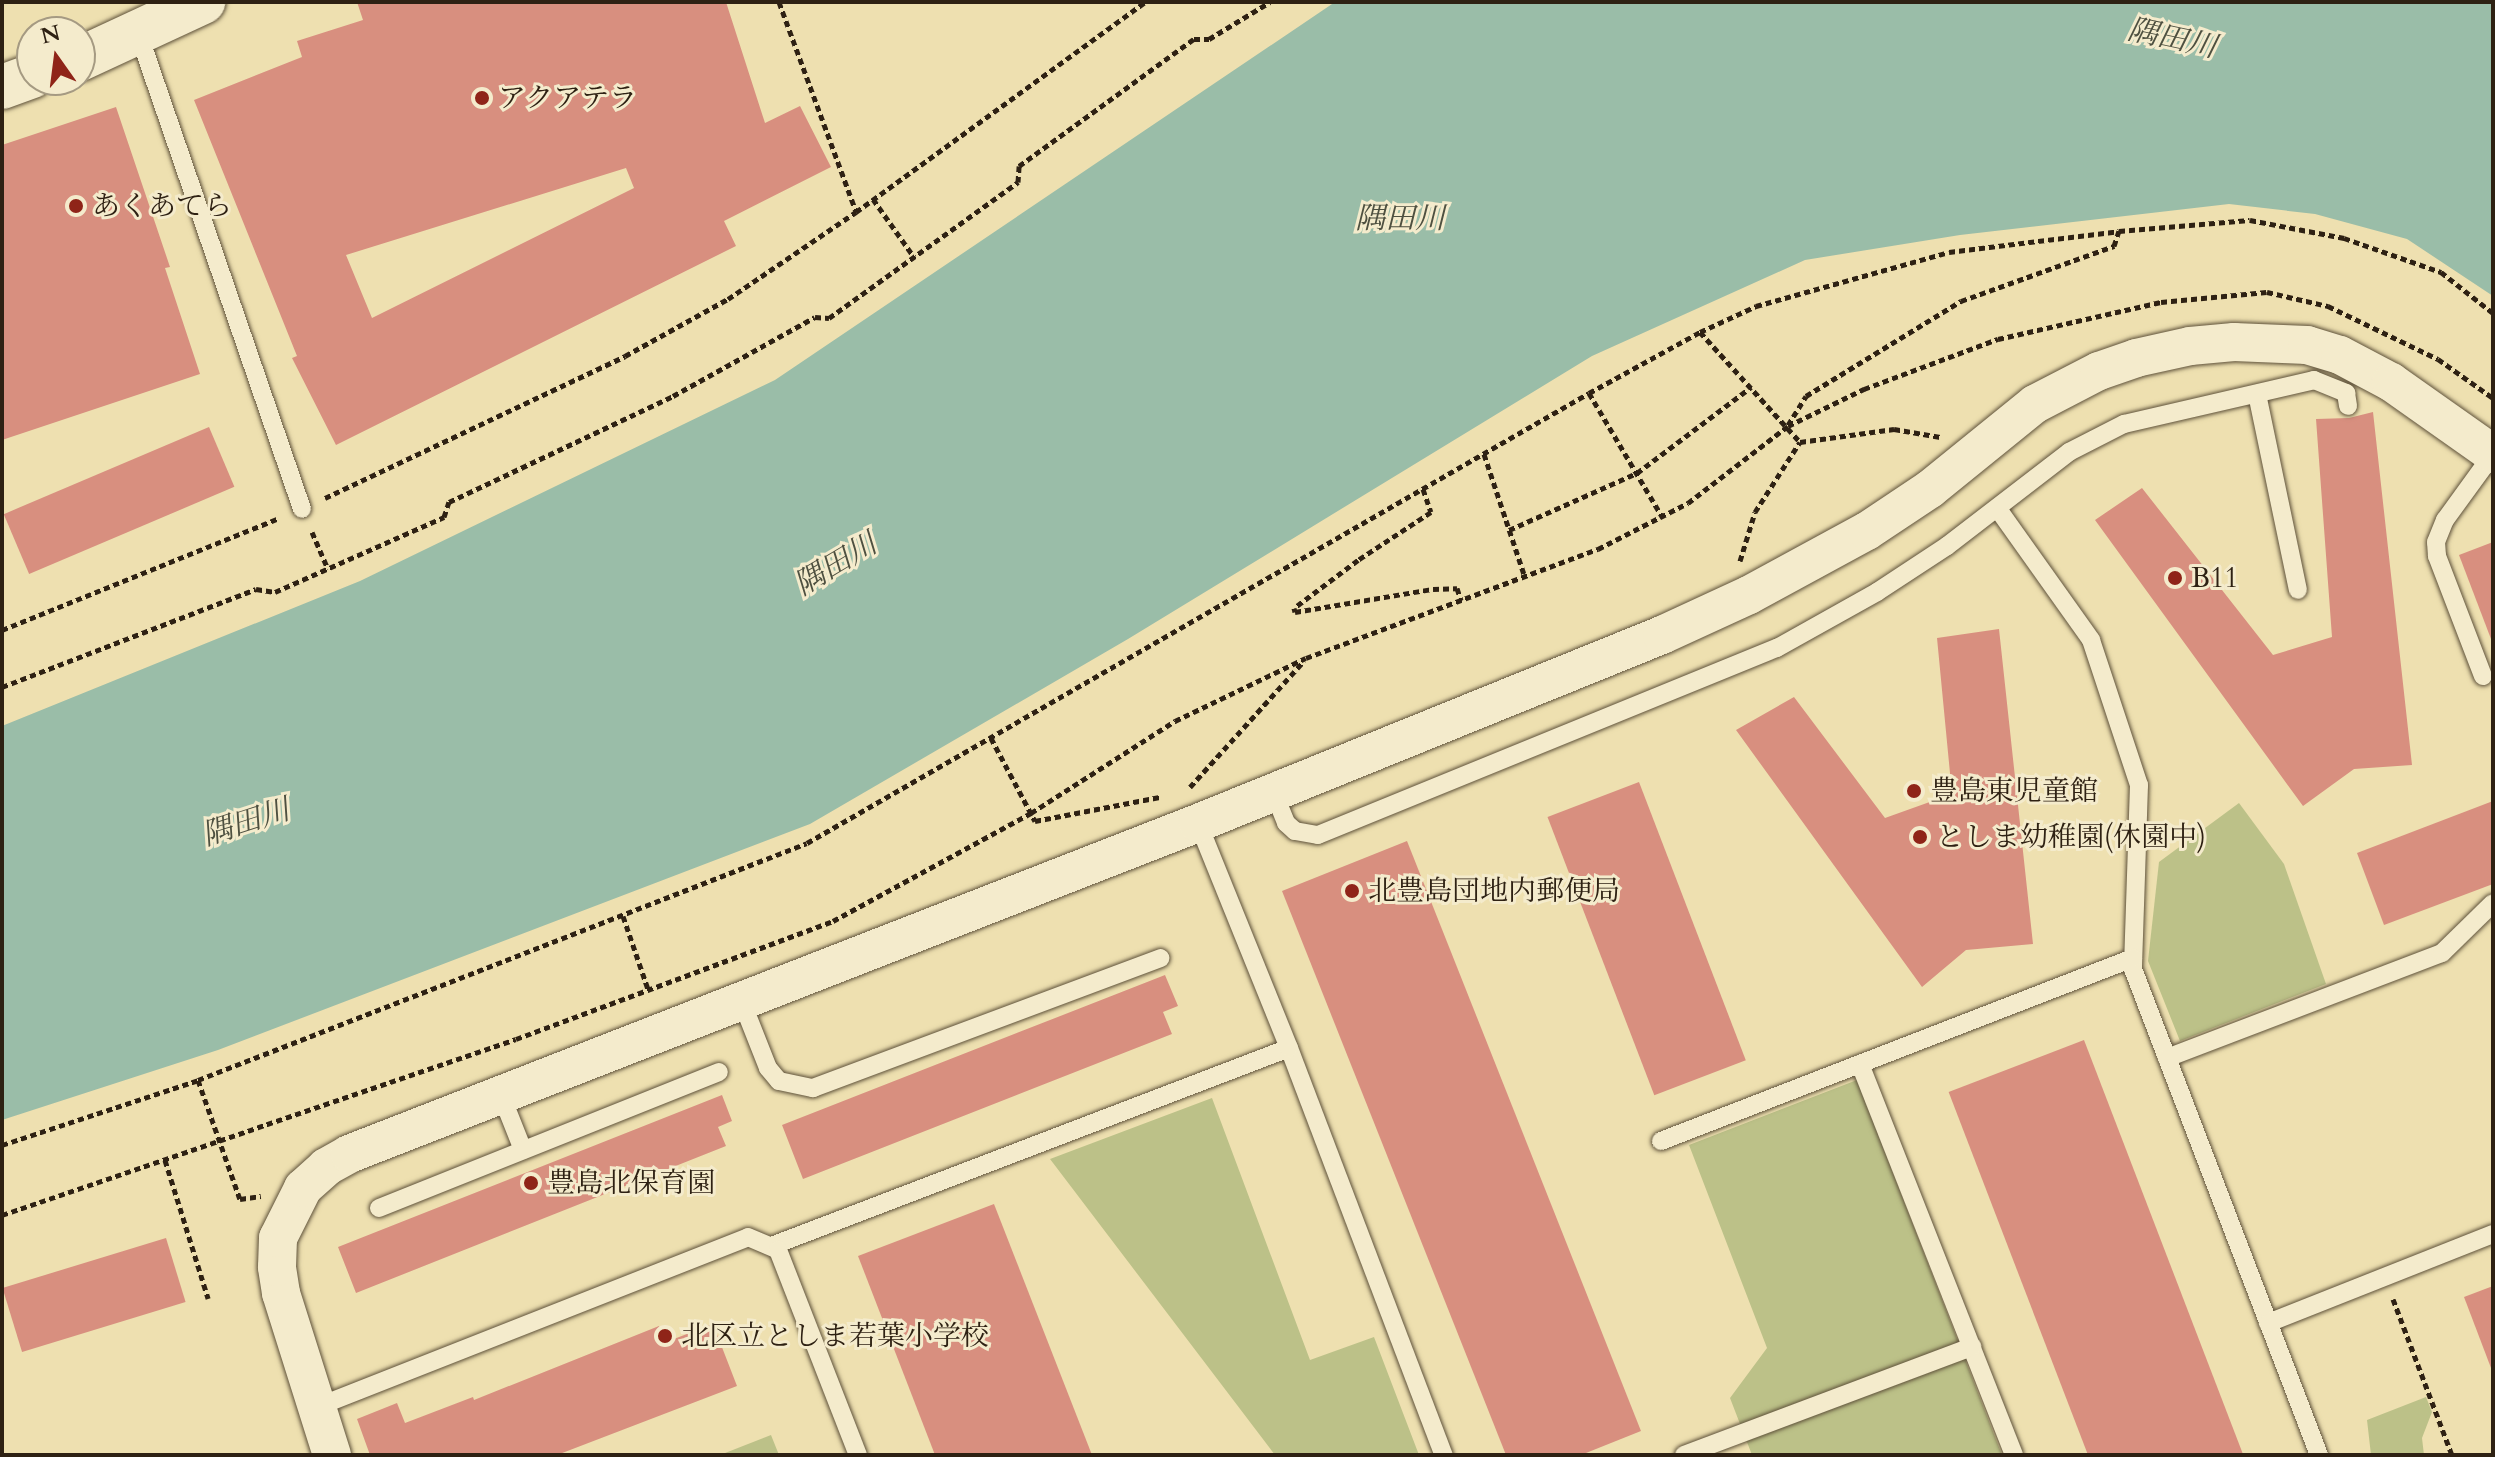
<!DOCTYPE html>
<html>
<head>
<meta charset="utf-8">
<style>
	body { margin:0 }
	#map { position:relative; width:2495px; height:1457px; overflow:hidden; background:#eee0b0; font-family:Cardo,"Noto Serif JP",serif }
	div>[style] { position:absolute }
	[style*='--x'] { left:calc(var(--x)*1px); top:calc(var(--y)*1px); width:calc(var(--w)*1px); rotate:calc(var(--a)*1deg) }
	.green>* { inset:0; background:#bcc188 }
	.water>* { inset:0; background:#9abda8 }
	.building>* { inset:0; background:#d88f7f; transform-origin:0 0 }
	.path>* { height:5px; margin-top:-2.5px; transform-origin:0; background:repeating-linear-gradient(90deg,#2e2113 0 6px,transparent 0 10px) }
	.roads { filter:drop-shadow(0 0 2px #5e513a) drop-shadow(0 0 2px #5e513a) }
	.lane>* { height:18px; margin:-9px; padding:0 9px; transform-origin:9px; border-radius:9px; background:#f4ebcc }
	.street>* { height:38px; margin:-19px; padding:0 19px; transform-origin:19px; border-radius:19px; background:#f4ebcc }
	.secondary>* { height:44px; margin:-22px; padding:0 22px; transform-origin:22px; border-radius:22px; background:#f4ebcc }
	.dots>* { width:22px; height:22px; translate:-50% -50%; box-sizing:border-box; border:4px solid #f4ebcc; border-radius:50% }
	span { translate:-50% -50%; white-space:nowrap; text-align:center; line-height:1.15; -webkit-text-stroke:6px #f4ebcc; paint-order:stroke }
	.poi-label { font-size:28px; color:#2e2113 }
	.left { translate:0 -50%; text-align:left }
	.water-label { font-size:30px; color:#4e5040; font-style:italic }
	.frame { position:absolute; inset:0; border:4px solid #2e2113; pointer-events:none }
	.north { position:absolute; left:16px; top:16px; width:80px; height:80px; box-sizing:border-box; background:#f4ebcc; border:2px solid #a59a82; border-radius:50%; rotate:346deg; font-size:22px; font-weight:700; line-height:32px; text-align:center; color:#2e2113 }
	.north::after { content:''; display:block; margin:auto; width:28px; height:36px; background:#8f2418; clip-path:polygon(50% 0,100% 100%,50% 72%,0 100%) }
</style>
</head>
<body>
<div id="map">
	<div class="green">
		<i style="clip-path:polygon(2239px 803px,2284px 864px,2326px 984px,2180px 1041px,2148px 961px,2159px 862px)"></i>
		<i style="clip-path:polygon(1857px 1080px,2002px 1455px,1752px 1455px,1730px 1398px,1767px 1348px,1689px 1145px)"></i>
		<i style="clip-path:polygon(1212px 1098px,1310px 1360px,1374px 1337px,1419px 1455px,1275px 1455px,1050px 1159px)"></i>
		<i style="clip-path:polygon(2426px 1397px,2432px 1412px,2422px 1438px,2424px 1455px,2371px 1455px,2367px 1420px)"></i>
		<i style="clip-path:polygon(771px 1435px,779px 1455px,720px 1455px)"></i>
	</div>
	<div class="water">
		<i style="clip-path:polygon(1335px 2px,2493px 2px,2493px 296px,2407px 239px,2315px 214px,2229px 204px,1960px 235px,1805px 260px,1592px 356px,1128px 639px,810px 824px,218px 1050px,2px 1120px,2px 726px,360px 581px,775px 380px)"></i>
	</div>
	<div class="building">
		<i style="clip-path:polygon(evenodd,357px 2px,726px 2px,765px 123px,800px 106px,831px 167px,724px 221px,736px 246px,336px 445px,292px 358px,297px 356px,194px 100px,302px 57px,297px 41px,363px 20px,357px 2px,626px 168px,634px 188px,372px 318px,346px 255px,626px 168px)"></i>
		<i style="clip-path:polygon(116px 107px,170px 267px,165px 268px,200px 374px,2px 440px,2px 145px)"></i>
		<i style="clip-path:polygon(2373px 412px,2412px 765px,2354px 769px,2303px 806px,2095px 520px,2142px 488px,2273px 655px,2332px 637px,2316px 419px,2349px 418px)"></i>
		<i style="left:209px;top:427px;width:65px;height:223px;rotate:67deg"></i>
		<i style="clip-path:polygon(2493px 542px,2493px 639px,2491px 639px,2459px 555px)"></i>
		<i style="clip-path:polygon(1999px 629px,2033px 944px,1966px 950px,1922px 987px,1736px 730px,1794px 697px,1885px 818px,1952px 794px,1937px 638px)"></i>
		<i style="left:1639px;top:782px;width:298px;height:98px;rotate:69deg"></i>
		<i style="clip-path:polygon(2493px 801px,2493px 884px,2384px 925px,2357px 853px)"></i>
		<i style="clip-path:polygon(1407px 841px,1641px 1431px,1581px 1455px,1506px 1455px,1282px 891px)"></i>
		<i style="clip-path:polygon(1165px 975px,1178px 1006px,1163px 1012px,1172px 1034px,803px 1179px,782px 1125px)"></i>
		<i style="left:2084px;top:1040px;width:445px;height:145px;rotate:69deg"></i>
		<i style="clip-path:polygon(722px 1095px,732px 1121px,718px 1127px,726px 1146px,356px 1293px,338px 1247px)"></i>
		<i style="clip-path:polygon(994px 1204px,1092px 1455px,935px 1455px,858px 1256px)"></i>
		<i style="left:166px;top:1238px;width:67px;height:171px;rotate:73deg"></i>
		<i style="clip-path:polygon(2493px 1286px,2493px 1368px,2491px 1368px,2464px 1297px)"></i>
		<i style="clip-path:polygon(713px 1324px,737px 1386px,557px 1455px,370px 1455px,357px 1419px,397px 1403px,405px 1423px,473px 1397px,474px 1400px,659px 1326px,666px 1342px)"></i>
	</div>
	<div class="path">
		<i style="--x:779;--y:2;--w:223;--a:69.8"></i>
		<i style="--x:873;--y:199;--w:71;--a:54.7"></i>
		<i style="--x:1700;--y:332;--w:149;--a:47.7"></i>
		<i style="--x:1800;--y:442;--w:95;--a:-7.9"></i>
		<i style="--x:1894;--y:429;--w:47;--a:9.9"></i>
		<i style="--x:1589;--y:393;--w:145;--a:59.4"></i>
		<i style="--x:1788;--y:425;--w:34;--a:-58"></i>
		<i style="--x:1806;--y:396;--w:182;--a:-31.5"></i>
		<i style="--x:1961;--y:301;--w:163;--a:-19.8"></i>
		<i style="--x:2114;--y:246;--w:16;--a:-72"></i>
		<i style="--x:1484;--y:454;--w:130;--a:71.6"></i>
		<i style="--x:1423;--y:489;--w:24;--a:71"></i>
		<i style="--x:1431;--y:512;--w:87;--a:146.7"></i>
		<i style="--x:1358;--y:560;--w:80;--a:143.1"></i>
		<i style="--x:1294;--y:608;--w:4;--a:76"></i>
		<i style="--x:1295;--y:612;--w:140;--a:-9.5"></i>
		<i style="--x:1433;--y:589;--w:24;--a:-2"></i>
		<i style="--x:1457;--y:588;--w:13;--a:72"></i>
		<i style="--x:325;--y:498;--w:332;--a:-25.3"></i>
		<i style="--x:625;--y:356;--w:118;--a:-29"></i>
		<i style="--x:728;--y:299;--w:155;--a:-34.2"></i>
		<i style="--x:856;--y:212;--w:357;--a:-36"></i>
		<i style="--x:1509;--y:530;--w:140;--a:-24"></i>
		<i style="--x:1637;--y:473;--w:143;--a:-37"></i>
		<i style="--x:312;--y:532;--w:40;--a:66.6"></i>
		<i style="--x:1740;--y:561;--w:51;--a:-73"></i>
		<i style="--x:1755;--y:512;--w:83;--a:-57.3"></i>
		<i style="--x:2;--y:630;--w:299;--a:-22"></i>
		<i style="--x:2;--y:687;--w:272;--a:-21.1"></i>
		<i style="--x:256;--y:589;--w:19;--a:9"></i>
		<i style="--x:275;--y:592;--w:185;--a:-23.9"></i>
		<i style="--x:444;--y:517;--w:16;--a:-72"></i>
		<i style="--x:449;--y:502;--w:248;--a:-25.3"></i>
		<i style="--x:673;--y:396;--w:162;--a:-29.1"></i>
		<i style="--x:815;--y:317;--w:14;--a:4"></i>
		<i style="--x:829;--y:318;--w:233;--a:-35.7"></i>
		<i style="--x:1018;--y:182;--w:16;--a:-86"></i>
		<i style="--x:1019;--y:166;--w:216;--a:-36"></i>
		<i style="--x:1194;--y:39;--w:15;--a:0"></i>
		<i style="--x:1209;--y:39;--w:71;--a:-31.2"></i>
		<i style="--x:991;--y:738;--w:94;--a:62.1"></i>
		<i style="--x:1035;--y:821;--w:127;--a:-10.9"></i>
		<i style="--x:1190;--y:787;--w:170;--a:-47.9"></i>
		<i style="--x:623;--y:916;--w:77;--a:71.1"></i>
		<i style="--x:198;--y:1080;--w:126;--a:70.6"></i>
		<i style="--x:240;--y:1199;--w:21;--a:-8"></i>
		<i style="--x:2;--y:1145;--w:206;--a:-18.3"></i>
		<i style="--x:198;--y:1080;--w:653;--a:-21.26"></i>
		<i style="--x:807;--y:843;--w:902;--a:-29.92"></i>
		<i style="--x:1589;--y:393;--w:127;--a:-28.8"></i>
		<i style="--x:1700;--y:332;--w:62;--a:-24.9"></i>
		<i style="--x:1756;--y:306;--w:200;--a:-15.6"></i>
		<i style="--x:1949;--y:252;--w:171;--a:-7"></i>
		<i style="--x:2119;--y:231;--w:131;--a:-4.8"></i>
		<i style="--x:2250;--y:220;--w:96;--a:10.8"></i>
		<i style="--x:2344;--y:238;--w:103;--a:19.3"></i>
		<i style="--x:2441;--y:272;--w:66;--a:38.3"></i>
		<i style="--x:165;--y:1160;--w:145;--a:72.7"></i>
		<i style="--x:2;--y:1215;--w:543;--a:-18.9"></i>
		<i style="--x:516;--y:1039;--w:338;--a:-20.4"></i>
		<i style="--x:833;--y:921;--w:226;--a:-28.6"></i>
		<i style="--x:1031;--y:813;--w:171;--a:-32.6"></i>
		<i style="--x:1175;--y:721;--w:145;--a:-25.7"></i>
		<i style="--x:1306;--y:658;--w:312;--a:-20.5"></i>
		<i style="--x:1598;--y:549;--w:101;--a:-27.1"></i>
		<i style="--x:1688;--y:503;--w:126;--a:-37.6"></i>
		<i style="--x:1788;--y:426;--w:85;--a:-26"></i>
		<i style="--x:1864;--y:389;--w:143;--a:-20.5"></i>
		<i style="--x:1998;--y:339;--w:167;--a:-12.8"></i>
		<i style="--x:2161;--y:302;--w:106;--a:-5.4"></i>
		<i style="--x:2267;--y:292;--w:63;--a:12.9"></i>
		<i style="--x:2328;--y:306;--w:122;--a:25.7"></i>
		<i style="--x:2438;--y:359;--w:67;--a:35.3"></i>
		<i style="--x:2393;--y:1299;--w:167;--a:69.3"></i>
	</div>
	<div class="roads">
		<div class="lane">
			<i style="--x:139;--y:35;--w:501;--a:71.02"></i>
			<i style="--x:2257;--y:394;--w:200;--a:78.2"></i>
			<i style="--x:1998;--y:509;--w:161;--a:54.6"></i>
			<i style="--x:2091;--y:640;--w:153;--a:71.7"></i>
			<i style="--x:2139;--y:785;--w:184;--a:91.9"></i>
			<i style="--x:2133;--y:969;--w:520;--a:69.06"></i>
			<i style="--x:2483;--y:676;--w:129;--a:-111"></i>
			<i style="--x:2437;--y:556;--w:14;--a:-94"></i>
			<i style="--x:2436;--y:542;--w:24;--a:-68"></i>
			<i style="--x:2445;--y:520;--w:82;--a:-54"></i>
			<i style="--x:1274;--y:793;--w:32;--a:68"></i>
			<i style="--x:1286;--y:823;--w:12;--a:42"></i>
			<i style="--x:1295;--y:831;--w:23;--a:10"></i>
			<i style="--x:1318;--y:835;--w:496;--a:-22.2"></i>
			<i style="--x:1777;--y:648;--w:115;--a:-29.2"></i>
			<i style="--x:1877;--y:592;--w:84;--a:-33.3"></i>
			<i style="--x:1947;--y:546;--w:154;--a:-37.6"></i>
			<i style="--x:2069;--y:452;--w:62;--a:-27"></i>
			<i style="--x:2124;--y:424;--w:195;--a:-13"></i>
			<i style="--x:2314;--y:380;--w:35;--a:22"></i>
			<i style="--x:2346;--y:393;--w:13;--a:81"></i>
			<i style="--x:742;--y:1002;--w:71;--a:68.5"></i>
			<i style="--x:768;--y:1068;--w:17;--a:50"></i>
			<i style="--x:779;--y:1081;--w:35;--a:12"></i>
			<i style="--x:813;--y:1088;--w:371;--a:-20.5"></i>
			<i style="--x:1289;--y:1048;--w:436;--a:69.2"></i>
			<i style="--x:2167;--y:1058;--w:294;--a:-20.9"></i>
			<i style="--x:2442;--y:953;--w:71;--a:-44.4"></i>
			<i style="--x:1860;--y:1064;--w:420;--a:68.5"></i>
			<i style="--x:502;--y:1097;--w:57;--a:68.4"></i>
			<i style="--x:1661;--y:1141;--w:506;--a:-21.19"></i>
			<i style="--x:379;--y:1208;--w:366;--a:-21.8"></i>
			<i style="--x:774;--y:1245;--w:551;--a:-20.93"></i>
			<i style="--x:1289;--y:1048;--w:243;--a:-112"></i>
			<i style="--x:2268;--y:1323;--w:242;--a:-21.6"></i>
			<i style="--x:317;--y:1407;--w:463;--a:-21.5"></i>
			<i style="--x:748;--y:1237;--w:33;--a:23"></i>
			<i style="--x:778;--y:1250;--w:220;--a:68.7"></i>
			<i style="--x:1684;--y:1455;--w:308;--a:-20.6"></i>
		</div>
		<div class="street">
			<i style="--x:332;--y:1455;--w:170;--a:-107.5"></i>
			<i style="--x:281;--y:1293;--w:26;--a:-99"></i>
			<i style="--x:277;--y:1267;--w:29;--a:-88"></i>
			<i style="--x:278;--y:1238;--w:56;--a:-63.4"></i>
			<i style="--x:303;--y:1188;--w:31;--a:-42"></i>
			<i style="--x:326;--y:1167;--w:26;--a:-29"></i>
			<i style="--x:349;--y:1154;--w:911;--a:-21.3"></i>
			<i style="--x:1198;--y:823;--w:501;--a:-22.06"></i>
			<i style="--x:1662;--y:635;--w:96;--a:-24.7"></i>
			<i style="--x:1749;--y:595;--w:134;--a:-28.5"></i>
			<i style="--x:1867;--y:531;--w:76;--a:-33.7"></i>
			<i style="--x:1930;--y:489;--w:135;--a:-39"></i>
			<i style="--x:2035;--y:404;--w:72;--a:-27.3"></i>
			<i style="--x:2099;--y:371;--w:39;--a:-19"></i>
			<i style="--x:2136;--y:358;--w:55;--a:-12.5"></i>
			<i style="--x:2190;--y:346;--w:44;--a:-5.2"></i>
			<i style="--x:2234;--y:342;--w:73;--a:2.4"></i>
			<i style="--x:2307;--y:345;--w:34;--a:17"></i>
			<i style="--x:2340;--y:355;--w:58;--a:27.9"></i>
			<i style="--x:2391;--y:382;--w:125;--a:35.2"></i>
		</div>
		<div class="secondary">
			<i style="--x:80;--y:59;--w:136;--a:-24.9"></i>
			<i style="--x:2;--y:87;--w:32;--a:-20"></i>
		</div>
	</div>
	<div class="dots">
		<i style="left:482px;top:98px;background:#8f2418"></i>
		<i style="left:76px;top:206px;background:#8f2418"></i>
		<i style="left:2175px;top:578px;background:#8f2418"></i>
		<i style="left:1914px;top:791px;background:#8f2418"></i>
		<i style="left:1920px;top:837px;background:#8f2418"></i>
		<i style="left:1352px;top:891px;background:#8f2418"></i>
		<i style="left:531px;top:1183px;background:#8f2418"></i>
		<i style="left:665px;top:1336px;background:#8f2418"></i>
	</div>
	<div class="poi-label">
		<span class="left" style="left:498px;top:98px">アクアテラ</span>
		<span class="left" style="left:92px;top:206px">あくあてら</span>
		<span class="left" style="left:2191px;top:578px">B11</span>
		<span class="left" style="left:1930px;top:791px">豊島東児童館</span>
		<span class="left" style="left:1936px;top:837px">としま幼稚園(休園中)</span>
		<span class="left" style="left:1368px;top:891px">北豊島団地内郵便局</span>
		<span class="left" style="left:547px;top:1183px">豊島北保育園</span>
		<span class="left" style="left:681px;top:1336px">北区立としま若葉小学校</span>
	</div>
	<div class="water-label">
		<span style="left:2172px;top:39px;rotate:12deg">隅田川</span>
		<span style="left:1400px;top:219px">隅田川</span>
		<span style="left:836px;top:565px;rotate:-31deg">隅田川</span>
		<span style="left:246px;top:823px;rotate:-18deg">隅田川</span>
	</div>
	<div class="frame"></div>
	<div class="north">N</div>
</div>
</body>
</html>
